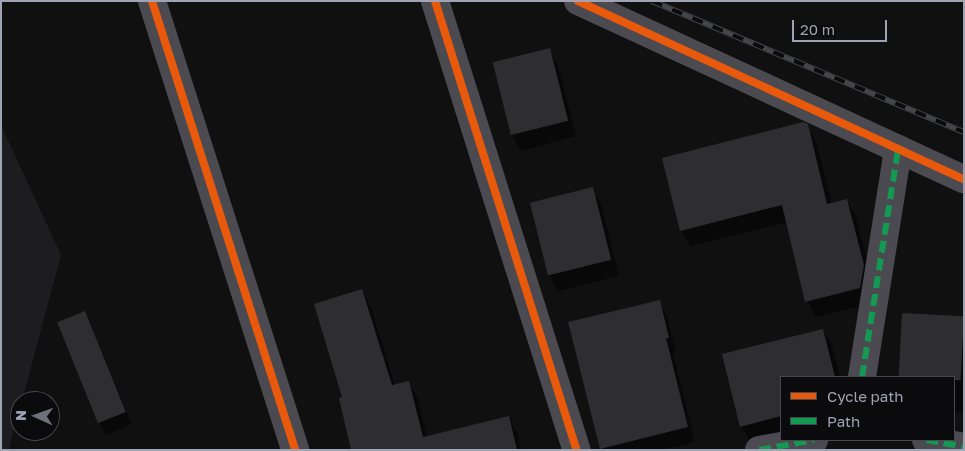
<!DOCTYPE html>
<html>
<head>
<meta charset="utf-8">
<style>
	body { margin:0 }
	#map { position:relative; width:965px; height:451px; overflow:hidden; background:#101010; font-family:"Golos Text",sans-serif }
	div>[style] { position:absolute }
	[style*='--x'] { left:calc(var(--x)*1px); top:calc(var(--y)*1px); width:calc(var(--w)*1px); rotate:calc(var(--a)*1deg) }
	.built>* { inset:0; background:#1d1d1f }
	.shadow>* { inset:0; background:#0007 }
	.building>* { inset:0; background:#2e2e30; transform-origin:0 0 }
	.minor>* { height:28px; margin:-14px; padding:0 14px; transform-origin:14px; border-radius:14px; background:#4a4a50 }
	.rail>* { height:5.5px; margin-top:-2.75px; transform-origin:0; background:repeating-linear-gradient(90deg,#0b0a0c 0 11px,#444649 0 22px); box-sizing:border-box; border-block:1px solid #444649 }
	.quiet>* { height:6px; margin-top:-3px; transform-origin:0; background:repeating-linear-gradient(90deg,#139951 0 12px,transparent 0 18px) }
	.cycleway>* { height:8px; margin:-4px; padding:0 4px; transform-origin:4px; border-radius:4px; background:#e8590c }
	span { translate:-50% -50%; white-space:nowrap; text-align:center; line-height:1.15; -webkit-text-stroke:4.5px #0b0a0c; paint-order:stroke }
	.frame { position:absolute; inset:0; border:2px solid #a0a3b3; pointer-events:none }
	.legend { position:absolute; left:780px; top:376px; width:175px; height:65px; box-sizing:border-box; background:#0b0a0c; border:1px solid #47474f; margin:0; padding:6px 9px; list-style:none; font-size:15px; color:#a0a3b3 }
	.legend li { display:flex; align-items:center; gap:10px; height:25px }
	.legend b { width:25px; border:1px solid #47474f }
	.north { position:absolute; left:10px; top:391px; width:50px; height:50px; box-sizing:border-box; background:#0b0a0c; border:1px solid #47474f; border-radius:50%; rotate:272deg; font-size:14px; font-weight:700; line-height:20px; text-align:center; color:#a0a3b3 }
	.north::after { content:''; display:block; margin:auto; width:18px; height:22px; background:#6e707a; clip-path:polygon(50% 0,100% 100%,50% 72%,0 100%) }
	.scale { position:absolute; left:792px; top:20px; width:95px; height:22px; box-sizing:border-box; border:2px solid #a0a3b3; border-top:0; padding-left:6px; font-size:15px; line-height:18px; white-space:nowrap; color:#a0a3b3; -webkit-text-stroke:4px #0b0a0c; paint-order:stroke }
</style>
</head>
<body>
<div id="map">
	<div class="built">
		<i style="clip-path:polygon(1px 125px,61px 255px,22px 401px,20px 401px,9px 450px,1px 450px)"></i>
	</div>
	<div class="shadow">
		<i style="clip-path:polygon(549px 49px,558px 65px,576px 136px,521px 151px,512px 135px,494px 63px)"></i>
		<i style="clip-path:polygon(807px 125px,816px 142px,832px 204px,847px 200px,856px 216px,872px 282px,869px 304px,816px 317px,807px 301px,788px 222px,690px 246px,681px 230px)"></i>
		<i style="clip-path:polygon(592px 188px,601px 204px,619px 276px,558px 291px,549px 275px)"></i>
		<i style="clip-path:polygon(362px 290px,371px 307px,395px 385px,408px 382px,418px 399px,427px 437px,508px 417px,518px 434px,521px 450px,352px 450px,344px 398px)"></i>
		<i style="clip-path:polygon(659px 301px,667px 316px,676px 352px,673px 353px,695px 442px,663px 450px,602px 450px)"></i>
		<i style="clip-path:polygon(85px 312px,132px 424px,106px 435px,99px 423px)"></i>
		<i style="clip-path:polygon(903px 314px,964px 318px,964px 413px,954px 412px,954px 377px,900px 377px)"></i>
		<i style="clip-path:polygon(823px 330px,832px 346px,840px 377px,781px 377px,781px 434px,750px 442px,741px 426px,724px 355px)"></i>
	</div>
	<div class="building">
		<i style="left:550px;top:48px;width:75px;height:59px;rotate:76deg"></i>
		<i style="clip-path:polygon(803px 122px,808px 124px,827px 204px,847px 199px,864px 265px,860px 288px,805px 302px,782px 205px,680px 231px,662px 158px)"></i>
		<i style="left:593px;top:187px;width:75px;height:65px;rotate:76deg"></i>
		<i style="clip-path:polygon(362px 289px,392px 385px,409px 381px,423px 437px,509px 416px,517px 450px,351px 450px,339px 398px,342px 397px,314px 304px)"></i>
		<i style="clip-path:polygon(660px 300px,669px 338px,666px 338px,688px 427px,600px 449px,568px 322px)"></i>
		<i style="left:85px;top:311px;width:109px;height:30px;rotate:68deg"></i>
		<i style="left:902px;top:313px;width:62px;height:64px;rotate:3deg"></i>
		<i style="clip-path:polygon(823px 329px,835px 377px,781px 377px,781px 416px,740px 427px,722px 354px)"></i>
	</div>
	<div class="minor">
		<i style="--x:152;--y:1;--w:471;--a:72.3"></i>
		<i style="--x:435;--y:1;--w:471;--a:72.5"></i>
		<i style="--x:578;--y:1;--w:425;--a:24.8"></i>
		<i style="--x:862;--y:377;--w:231;--a:-81"></i>
		<i style="--x:926;--y:440;--w:39;--a:10"></i>
		<i style="--x:759;--y:450;--w:56;--a:-10.3"></i>
	</div>
	<div class="rail">
		<i style="--x:652;--y:1;--w:338;--a:22.8"></i>
	</div>
	<div class="quiet">
		<i style="--x:862;--y:377;--w:231;--a:-81"></i>
		<i style="--x:926;--y:440;--w:39;--a:10"></i>
		<i style="--x:759;--y:450;--w:56;--a:-10.3"></i>
	</div>
	<div class="cycleway">
		<i style="--x:152;--y:1;--w:471;--a:72.3"></i>
		<i style="--x:435;--y:1;--w:471;--a:72.5"></i>
		<i style="--x:578;--y:1;--w:425;--a:24.8"></i>
	</div>
	<div class="frame"></div>
	<ul class="legend">
	<li><b style="height:6px;background:#e8590c"></b>Cycle path</li>
	<li><b style="height:6px;background:#139951"></b>Path</li>
	</ul>
	<div class="north">N</div>
	<div class="scale">20 m</div>
</div>
</body>
</html>
